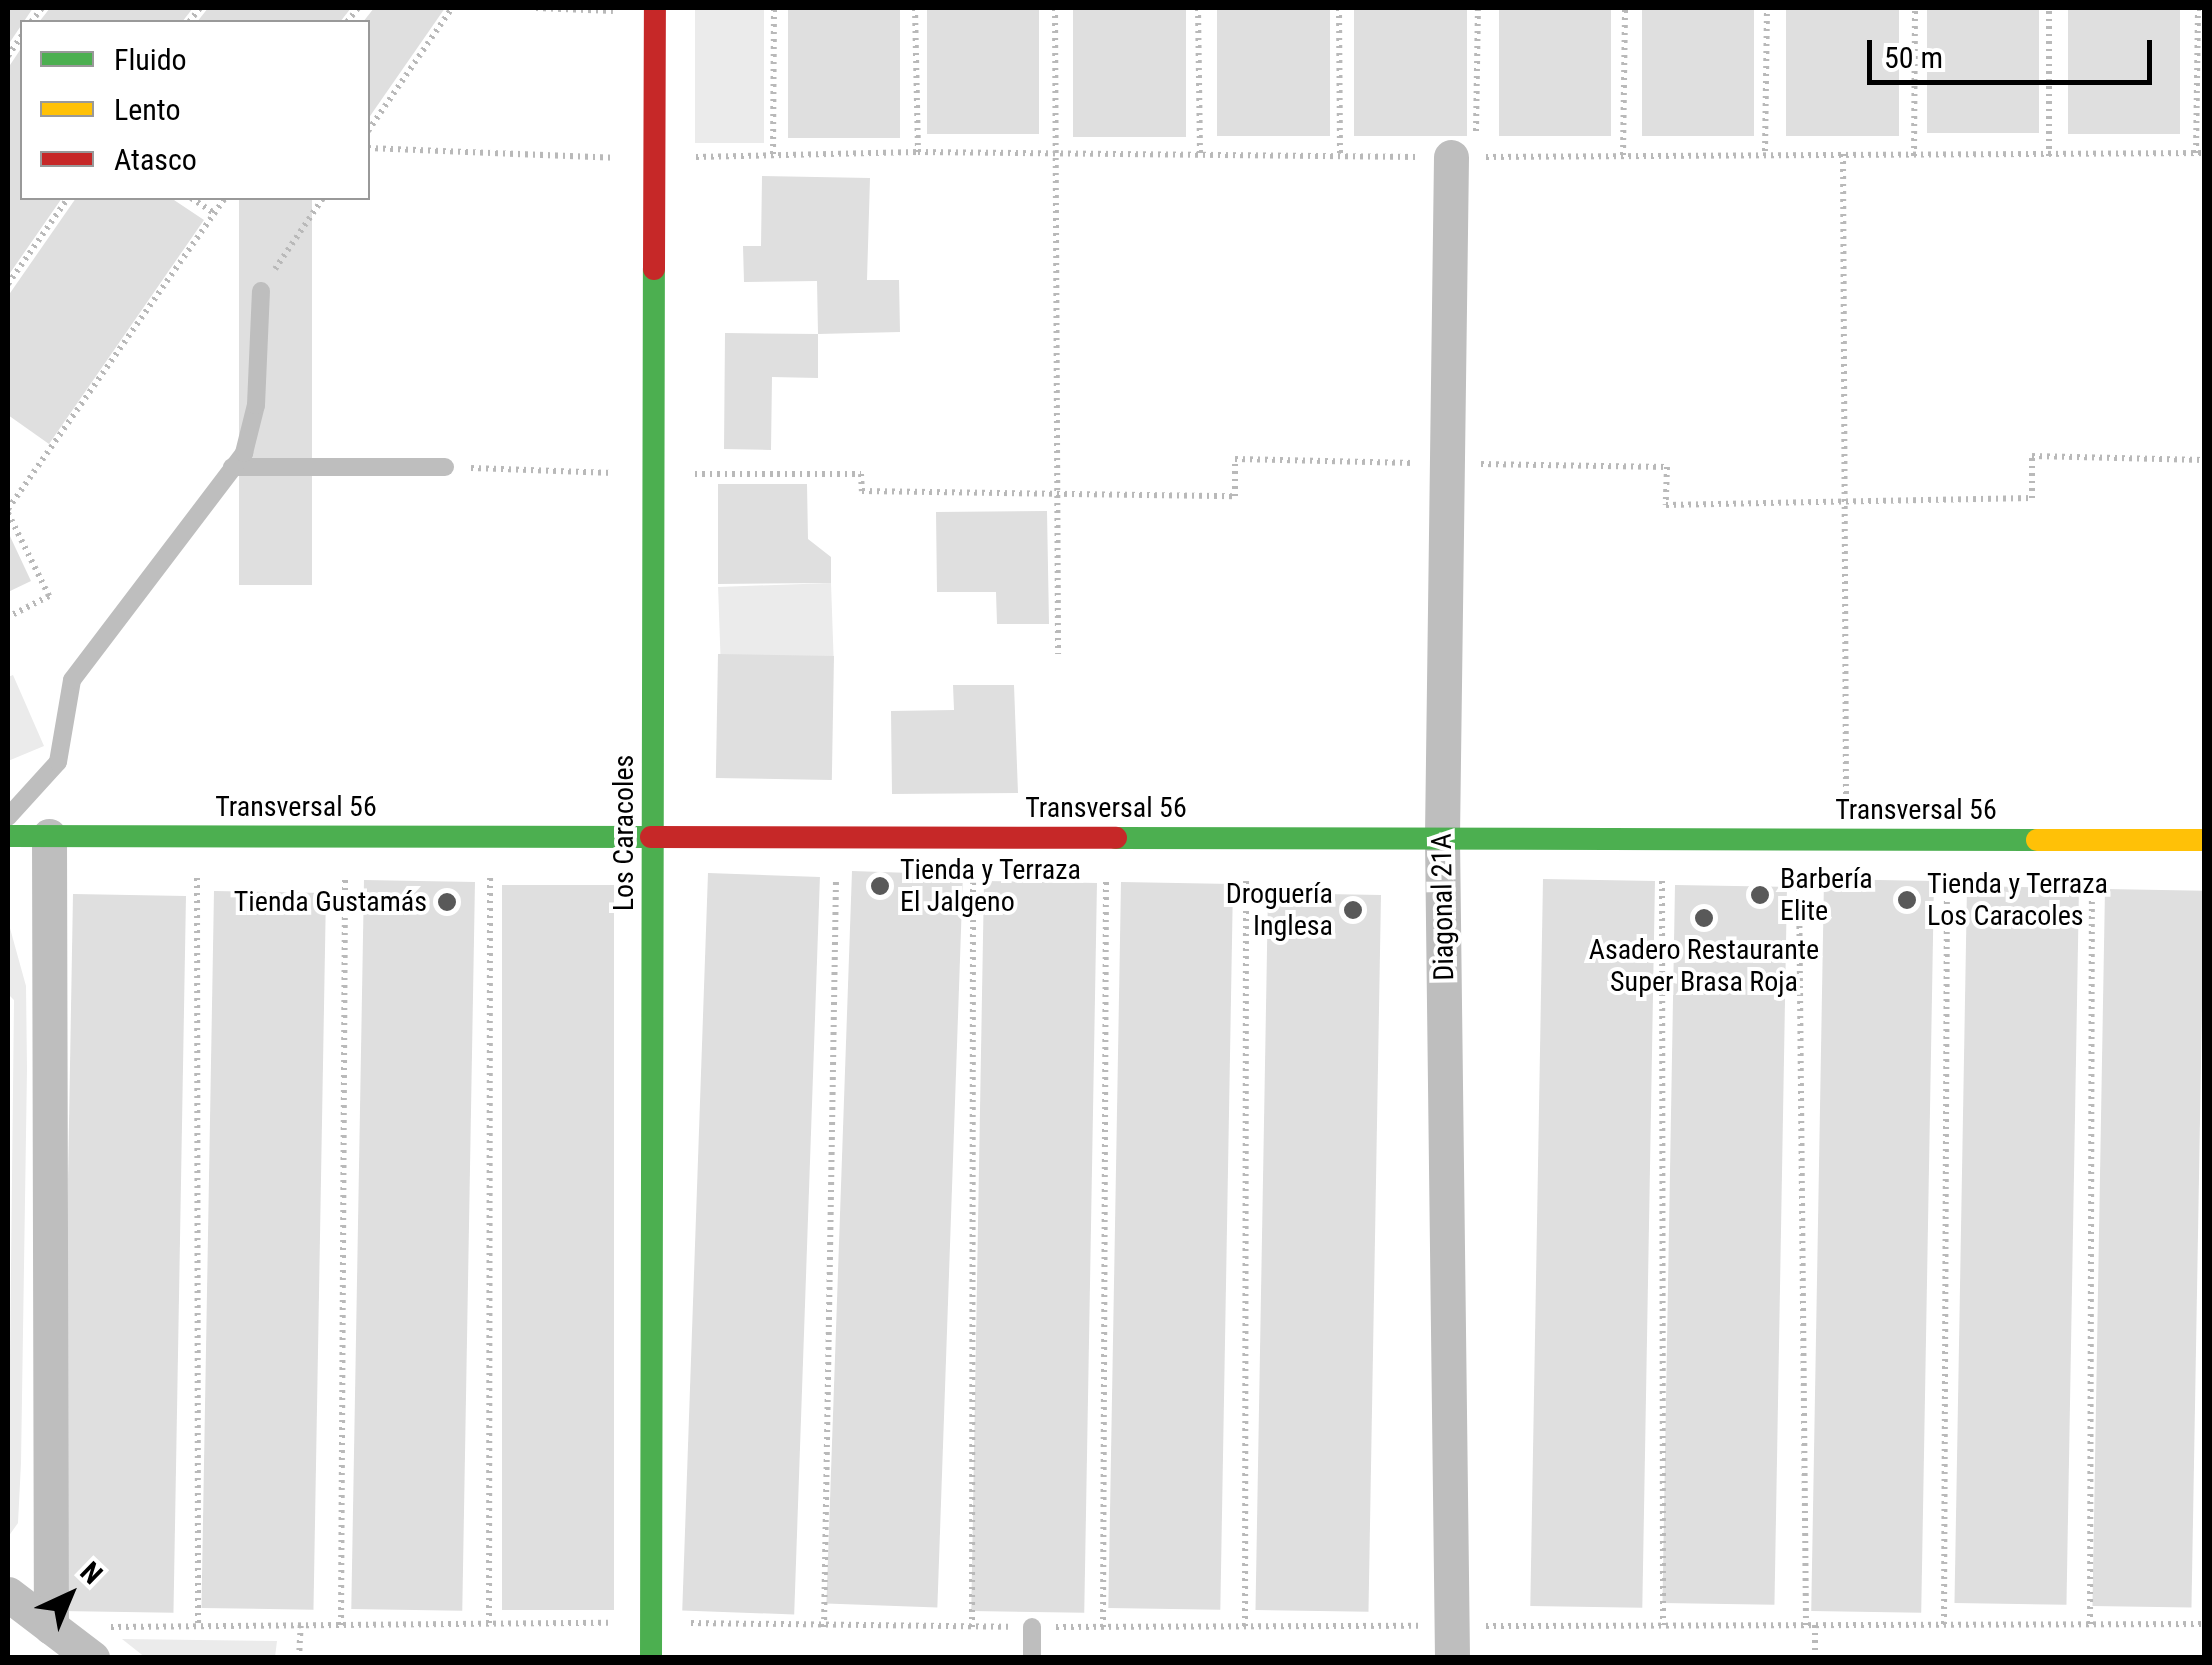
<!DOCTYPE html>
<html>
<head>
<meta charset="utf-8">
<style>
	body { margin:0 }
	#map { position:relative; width:2212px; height:1665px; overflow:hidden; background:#fff; font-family:"Roboto Condensed",sans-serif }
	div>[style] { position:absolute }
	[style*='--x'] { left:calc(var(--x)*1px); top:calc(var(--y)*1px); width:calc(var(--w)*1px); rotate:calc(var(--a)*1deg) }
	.green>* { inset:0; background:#ebebeb; transform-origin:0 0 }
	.building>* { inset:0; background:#dfdfdf; transform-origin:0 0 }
	.path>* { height:6px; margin-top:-3px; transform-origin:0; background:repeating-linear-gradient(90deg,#b9b9b9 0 2.5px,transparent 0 7.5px) }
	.lane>* { height:18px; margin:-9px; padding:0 9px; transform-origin:9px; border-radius:9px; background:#bebebe }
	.street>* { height:35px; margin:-17.5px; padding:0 17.5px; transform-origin:17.5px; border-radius:17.5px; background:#bebebe }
	.fast>* { height:22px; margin:-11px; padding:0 11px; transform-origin:11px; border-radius:11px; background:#4caf50 }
	.slow>* { height:22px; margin:-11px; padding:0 11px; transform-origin:11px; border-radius:11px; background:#ffc107 }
	.jam>* { height:22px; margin:-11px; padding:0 11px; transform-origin:11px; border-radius:11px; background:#c62828 }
	.dots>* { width:28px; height:28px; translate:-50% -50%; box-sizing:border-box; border:5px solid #fff; border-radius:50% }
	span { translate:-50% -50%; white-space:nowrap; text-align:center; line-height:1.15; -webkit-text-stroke:8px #fff; paint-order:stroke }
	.street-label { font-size:28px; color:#000 }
	.poi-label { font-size:28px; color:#000 }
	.left { translate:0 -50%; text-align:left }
	.right { translate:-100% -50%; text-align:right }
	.frame { position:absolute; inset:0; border:10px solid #000; pointer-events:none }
	.legend { position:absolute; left:20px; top:20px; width:350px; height:180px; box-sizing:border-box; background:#fff; border:2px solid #999; margin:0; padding:12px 18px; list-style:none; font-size:30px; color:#000 }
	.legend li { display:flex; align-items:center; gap:20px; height:50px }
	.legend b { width:50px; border:2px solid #999 }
	.north { position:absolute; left:20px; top:1545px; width:100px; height:100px; -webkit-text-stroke:8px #fff; paint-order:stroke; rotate:44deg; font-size:28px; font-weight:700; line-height:40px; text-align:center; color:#000 }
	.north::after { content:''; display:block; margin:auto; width:35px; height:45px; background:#000; clip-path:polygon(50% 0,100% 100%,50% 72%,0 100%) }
	.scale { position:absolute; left:1867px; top:40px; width:285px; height:45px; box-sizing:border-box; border:5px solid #000; border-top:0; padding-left:12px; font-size:30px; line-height:35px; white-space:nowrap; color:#000; -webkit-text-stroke:8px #fff; paint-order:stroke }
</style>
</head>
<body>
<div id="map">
	<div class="green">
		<i style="left:695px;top:8px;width:69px;height:135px"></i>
		<i style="left:831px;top:583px;width:73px;height:113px;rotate:88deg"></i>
		<i style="clip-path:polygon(13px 675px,44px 746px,8px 761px,8px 677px)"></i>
		<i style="clip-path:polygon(8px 921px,26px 986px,27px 1069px,21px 1463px,18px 1523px,8px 1537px,14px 1000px,8px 994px)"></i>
		<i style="clip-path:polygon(122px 1639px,277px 1641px,275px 1657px,146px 1658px)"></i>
	</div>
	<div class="building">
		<i style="clip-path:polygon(8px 8px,33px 8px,8px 45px)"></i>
		<i style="clip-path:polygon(50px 8px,193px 8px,182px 22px,39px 22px)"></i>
		<i style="clip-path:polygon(208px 8px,351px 8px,340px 22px,197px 22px)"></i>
		<i style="clip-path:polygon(374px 8px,445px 8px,368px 119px,363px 22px)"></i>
		<i style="left:788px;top:8px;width:112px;height:130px"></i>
		<i style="left:927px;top:8px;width:112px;height:126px"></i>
		<i style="left:1073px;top:8px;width:113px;height:129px"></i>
		<i style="left:1217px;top:8px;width:113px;height:128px"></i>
		<i style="left:1354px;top:8px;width:113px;height:128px"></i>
		<i style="left:1499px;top:8px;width:112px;height:128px"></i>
		<i style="left:1642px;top:8px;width:112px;height:128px"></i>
		<i style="left:1786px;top:8px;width:113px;height:128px"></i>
		<i style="left:1927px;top:8px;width:112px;height:125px"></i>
		<i style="left:2068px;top:8px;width:112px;height:126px"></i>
		<i style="clip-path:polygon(22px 47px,22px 198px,62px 198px,8px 276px,8px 68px)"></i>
		<i style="clip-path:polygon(762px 176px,870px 178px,867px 280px,899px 280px,900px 332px,818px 334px,817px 281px,744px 282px,743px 246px,761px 246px)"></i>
		<i style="clip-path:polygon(76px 198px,171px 198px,204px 220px,49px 444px,8px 415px,8px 296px)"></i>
		<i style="left:239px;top:198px;width:73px;height:387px"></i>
		<i style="clip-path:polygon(725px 333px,818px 334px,818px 378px,772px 377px,771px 450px,724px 449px)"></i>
		<i style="clip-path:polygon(718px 484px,807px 484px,808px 539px,831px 557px,831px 583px,718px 584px)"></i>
		<i style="clip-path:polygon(1047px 511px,1049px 624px,997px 624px,996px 592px,937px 592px,936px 512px)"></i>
		<i style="clip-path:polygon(8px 532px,31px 581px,8px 592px)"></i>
		<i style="left:718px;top:654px;width:116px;height:124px;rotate:1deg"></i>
		<i style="clip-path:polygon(953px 685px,1014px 685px,1018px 793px,892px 794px,891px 711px,954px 710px)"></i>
		<i style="left:852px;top:871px;width:111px;height:733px;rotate:2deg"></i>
		<i style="left:708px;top:873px;width:112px;height:738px;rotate:2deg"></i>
		<i style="left:1543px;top:879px;width:112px;height:727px;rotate:1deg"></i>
		<i style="left:1824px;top:879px;width:110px;height:732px;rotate:1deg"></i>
		<i style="left:364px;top:880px;width:111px;height:729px;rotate:1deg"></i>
		<i style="left:984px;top:881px;width:113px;height:730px;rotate:1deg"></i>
		<i style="left:1121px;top:882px;width:112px;height:726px;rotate:1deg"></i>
		<i style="left:502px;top:885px;width:112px;height:725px"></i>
		<i style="left:1675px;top:885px;width:112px;height:718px;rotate:1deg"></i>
		<i style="left:1967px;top:886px;width:112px;height:717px;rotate:1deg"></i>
		<i style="left:2105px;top:889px;width:99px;height:717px;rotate:1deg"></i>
		<i style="left:214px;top:891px;width:112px;height:717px;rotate:1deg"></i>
		<i style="left:1268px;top:893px;width:113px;height:717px;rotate:1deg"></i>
		<i style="left:73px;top:894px;width:113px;height:717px;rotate:1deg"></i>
	</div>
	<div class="path">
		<i style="--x:536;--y:8;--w:77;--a:2.2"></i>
		<i style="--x:915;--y:8;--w:144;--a:88.8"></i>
		<i style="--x:1055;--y:8;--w:646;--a:89.73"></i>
		<i style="--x:1198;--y:8;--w:146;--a:89.2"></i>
		<i style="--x:1339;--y:8;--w:147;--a:89.6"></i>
		<i style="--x:31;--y:22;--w:18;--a:-52"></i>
		<i style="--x:189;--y:22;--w:18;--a:-52"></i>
		<i style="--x:347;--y:22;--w:18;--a:-52"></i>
		<i style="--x:8;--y:56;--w:25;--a:-56"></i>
		<i style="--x:368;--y:131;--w:149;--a:-55.7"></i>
		<i style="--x:1476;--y:131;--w:123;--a:-89.1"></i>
		<i style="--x:368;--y:148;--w:246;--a:2.3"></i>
		<i style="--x:1765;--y:151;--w:143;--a:-89.2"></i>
		<i style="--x:2196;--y:153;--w:145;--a:-89.2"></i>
		<i style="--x:773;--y:154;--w:146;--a:-89.6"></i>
		<i style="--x:1843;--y:154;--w:644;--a:89.73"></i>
		<i style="--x:1623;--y:155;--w:147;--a:-89.2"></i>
		<i style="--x:1914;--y:156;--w:148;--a:-89.6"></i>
		<i style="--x:2049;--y:156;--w:148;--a:-90"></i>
		<i style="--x:696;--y:157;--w:222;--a:-1.3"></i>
		<i style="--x:918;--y:152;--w:500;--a:0.57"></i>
		<i style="--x:1486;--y:157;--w:718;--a:-0.32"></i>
		<i style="--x:191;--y:198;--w:27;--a:33"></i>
		<i style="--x:275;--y:269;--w:86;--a:-55.9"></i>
		<i style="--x:8;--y:284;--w:105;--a:-55.1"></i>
		<i style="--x:1481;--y:464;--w:186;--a:0.9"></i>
		<i style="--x:1667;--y:467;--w:38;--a:92"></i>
		<i style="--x:1666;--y:505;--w:366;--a:-1.1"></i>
		<i style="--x:2032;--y:498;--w:42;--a:-90"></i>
		<i style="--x:2032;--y:456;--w:172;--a:1.3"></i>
		<i style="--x:471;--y:468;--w:142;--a:2"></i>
		<i style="--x:695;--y:474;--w:166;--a:0"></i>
		<i style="--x:861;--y:474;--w:17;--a:87"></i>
		<i style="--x:862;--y:491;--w:373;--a:0.8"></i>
		<i style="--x:1235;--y:496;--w:37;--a:-90"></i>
		<i style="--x:1235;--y:459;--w:178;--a:1.3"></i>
		<i style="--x:8;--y:509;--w:379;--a:-55.1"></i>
		<i style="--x:8;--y:513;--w:93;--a:63.7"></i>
		<i style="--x:49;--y:596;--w:46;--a:152.9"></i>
		<i style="--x:197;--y:878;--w:747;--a:89.92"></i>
		<i style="--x:1662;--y:881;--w:744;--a:89.92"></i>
		<i style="--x:1799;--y:881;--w:744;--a:89.46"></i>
		<i style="--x:489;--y:1623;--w:745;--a:-89.92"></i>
		<i style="--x:691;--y:1623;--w:317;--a:0.7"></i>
		<i style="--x:1944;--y:1624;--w:742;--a:-89.77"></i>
		<i style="--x:2090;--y:1624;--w:742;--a:-89.85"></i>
		<i style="--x:341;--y:1625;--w:747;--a:-89.69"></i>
		<i style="--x:1245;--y:1626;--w:746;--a:-89.92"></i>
		<i style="--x:1486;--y:1626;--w:718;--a:-0.16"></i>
		<i style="--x:111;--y:1627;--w:497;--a:-0.5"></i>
		<i style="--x:824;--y:1627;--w:748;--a:-89.08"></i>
		<i style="--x:972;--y:1627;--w:748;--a:-89.92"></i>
		<i style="--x:1056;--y:1627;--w:362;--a:-0.2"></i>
		<i style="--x:1103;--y:1627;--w:748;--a:-89.77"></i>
		<i style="--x:299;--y:1658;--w:33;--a:-87"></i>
		<i style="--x:1815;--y:1658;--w:33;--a:-90"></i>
	</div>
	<div class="lane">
		<i style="--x:232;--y:467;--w:213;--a:0"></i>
		<i style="--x:8;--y:817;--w:74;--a:-47.7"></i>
		<i style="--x:58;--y:762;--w:83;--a:-80.3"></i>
		<i style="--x:72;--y:680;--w:285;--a:-52.8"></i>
		<i style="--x:244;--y:453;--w:49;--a:-76"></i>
		<i style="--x:256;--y:405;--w:114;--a:-87.5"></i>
		<i style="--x:1032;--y:1627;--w:31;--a:90"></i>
	</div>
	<div class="street">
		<i style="--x:1451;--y:157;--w:682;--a:90.76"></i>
		<i style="--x:1442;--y:839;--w:819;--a:89.3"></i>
		<i style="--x:49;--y:836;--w:791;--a:89.86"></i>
		<i style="--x:8;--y:1594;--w:106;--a:37.3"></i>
	</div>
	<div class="fast">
		<i style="--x:8;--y:836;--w:643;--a:0.09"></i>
		<i style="--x:1116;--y:838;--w:921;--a:0.12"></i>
		<i style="--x:651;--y:1658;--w:1389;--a:-89.88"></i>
	</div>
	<div class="slow">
		<i style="--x:2037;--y:840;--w:167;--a:0"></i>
	</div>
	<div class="jam">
		<i style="--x:654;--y:269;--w:261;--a:-89.8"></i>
		<i style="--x:651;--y:837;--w:465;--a:0.1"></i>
	</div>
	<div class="dots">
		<i style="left:880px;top:886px;background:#595959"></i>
		<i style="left:1760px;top:895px;background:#595959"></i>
		<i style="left:1907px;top:900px;background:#595959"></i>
		<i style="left:447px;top:902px;background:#595959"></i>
		<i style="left:1353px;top:910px;background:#595959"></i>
		<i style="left:1704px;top:918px;background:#595959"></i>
	</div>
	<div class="street-label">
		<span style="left:296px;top:807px">Transversal 56</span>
		<span style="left:1106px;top:808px">Transversal 56</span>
		<span style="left:1916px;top:810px">Transversal 56</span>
		<span style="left:624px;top:833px;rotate:-90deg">Los Caracoles</span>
		<span style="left:1443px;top:907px;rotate:-91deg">Diagonal 21A</span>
	</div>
	<div class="poi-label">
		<span class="left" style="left:900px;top:886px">Tienda y Terraza<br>El Jalgeno</span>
		<span class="left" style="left:1780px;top:895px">Barbería<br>Elite</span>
		<span class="left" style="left:1927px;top:900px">Tienda y Terraza<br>Los Caracoles</span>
		<span class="right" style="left:1333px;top:910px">Droguería<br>Inglesa</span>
		<span class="right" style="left:427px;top:902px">Tienda Gustamás</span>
		<span style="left:1704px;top:966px">Asadero Restaurante<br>Super Brasa Roja</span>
	</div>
	<div class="frame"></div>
	<ul class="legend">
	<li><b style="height:12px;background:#4caf50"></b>Fluido</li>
	<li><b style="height:12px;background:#ffc107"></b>Lento</li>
	<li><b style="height:12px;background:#c62828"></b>Atasco</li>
	</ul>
	<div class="north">N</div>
	<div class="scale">50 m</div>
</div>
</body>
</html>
